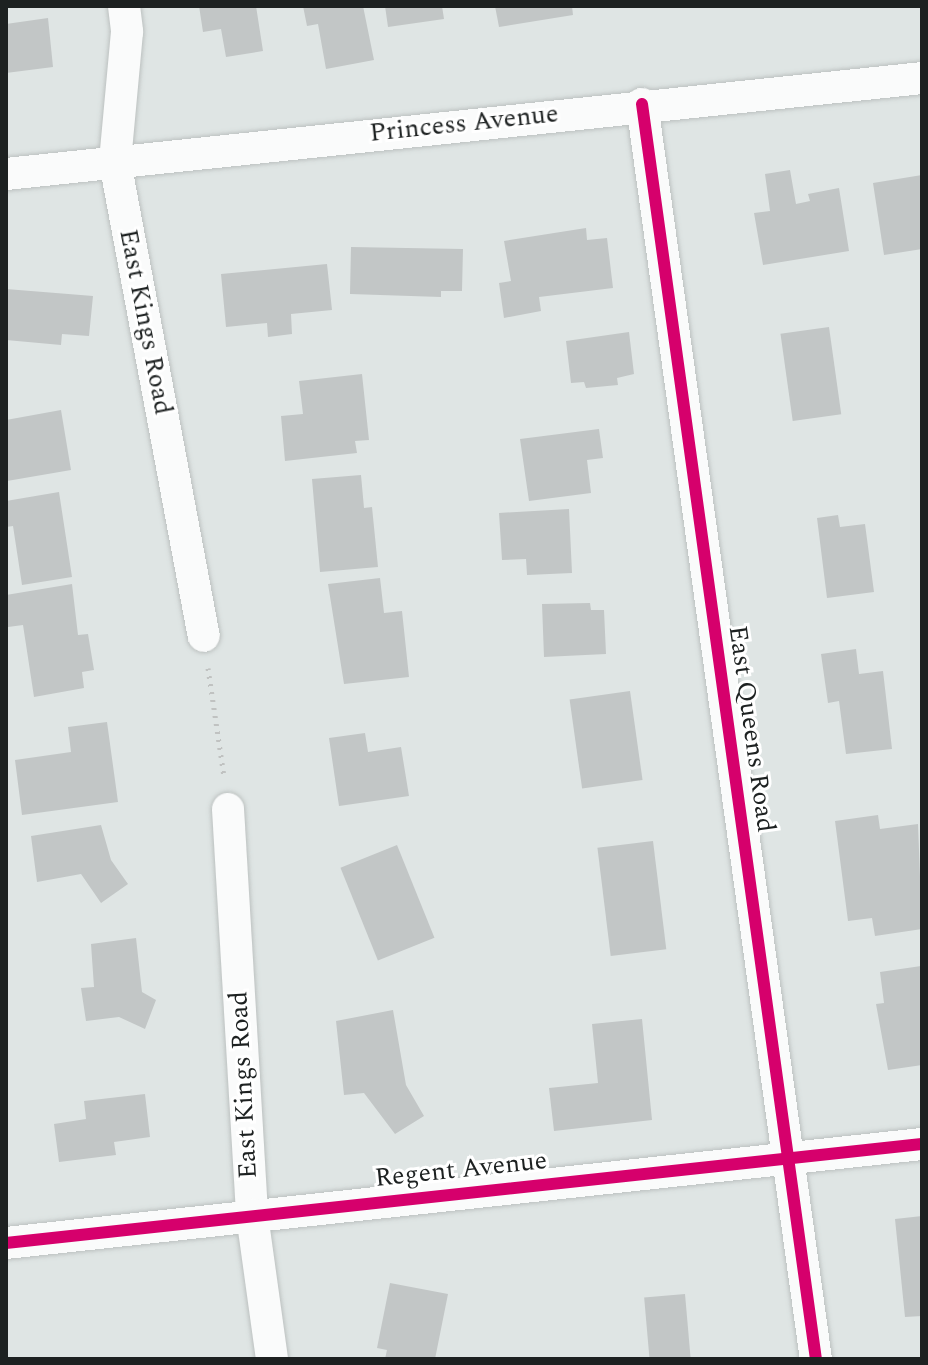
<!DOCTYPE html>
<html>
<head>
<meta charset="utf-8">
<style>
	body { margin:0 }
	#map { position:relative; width:928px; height:1365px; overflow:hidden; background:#dfe5e4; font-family:Spectral,serif }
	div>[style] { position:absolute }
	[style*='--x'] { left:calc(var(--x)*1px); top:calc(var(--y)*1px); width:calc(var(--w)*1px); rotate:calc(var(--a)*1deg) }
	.building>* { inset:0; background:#c2c6c6; transform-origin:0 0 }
	.path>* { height:5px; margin-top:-2.5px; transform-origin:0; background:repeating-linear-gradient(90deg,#c0c2c1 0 2px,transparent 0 8px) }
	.roads { filter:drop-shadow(0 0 2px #bcc1c0) drop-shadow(0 0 2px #bcc1c0) }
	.minor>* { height:32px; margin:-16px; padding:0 16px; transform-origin:16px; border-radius:16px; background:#fafbfb }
	.cycleway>* { height:12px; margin:-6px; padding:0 6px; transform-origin:6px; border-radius:6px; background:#d6006c }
	span { translate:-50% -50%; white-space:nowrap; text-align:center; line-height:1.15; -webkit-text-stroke:6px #fff; paint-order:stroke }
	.street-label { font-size:26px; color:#1d2121 }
	.frame { position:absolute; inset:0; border:8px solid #1d2121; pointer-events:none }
</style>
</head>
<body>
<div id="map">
	<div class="building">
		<i style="clip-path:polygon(199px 6px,256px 6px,263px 51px,226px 57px,221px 29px,203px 32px)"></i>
		<i style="clip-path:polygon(303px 6px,363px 6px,374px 60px,326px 69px,318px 24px,307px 26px)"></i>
		<i style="clip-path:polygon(385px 6px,442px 6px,444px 19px,388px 27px)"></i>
		<i style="clip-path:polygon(495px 6px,572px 6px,573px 15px,499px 27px)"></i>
		<i style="clip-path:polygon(48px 18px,53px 67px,6px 73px,6px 24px)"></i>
		<i style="clip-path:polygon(790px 170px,796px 204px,810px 201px,808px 194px,839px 188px,849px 251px,763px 265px,754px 213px,770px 211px,765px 174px)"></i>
		<i style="clip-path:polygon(922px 175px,922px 249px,884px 255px,873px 183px)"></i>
		<i style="clip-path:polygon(586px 228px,587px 240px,607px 238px,613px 288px,539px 297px,541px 311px,504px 318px,499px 283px,511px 281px,504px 241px)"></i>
		<i style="clip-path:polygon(351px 247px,463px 249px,462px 291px,441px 291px,441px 297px,350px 294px)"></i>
		<i style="clip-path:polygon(327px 264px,332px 310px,291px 314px,292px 334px,268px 337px,267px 323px,226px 327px,221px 274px)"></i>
		<i style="clip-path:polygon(6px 289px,93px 296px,89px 336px,62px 334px,61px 345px,6px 340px)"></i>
		<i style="left:829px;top:327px;width:88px;height:49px;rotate:82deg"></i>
		<i style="clip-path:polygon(629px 332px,634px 374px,617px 378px,618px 385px,586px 388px,584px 382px,571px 383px,566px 341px)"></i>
		<i style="clip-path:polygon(362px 374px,369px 440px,355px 441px,357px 453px,285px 461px,281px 416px,303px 414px,299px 381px)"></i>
		<i style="clip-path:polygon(61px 410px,71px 470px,7px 481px,6px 420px)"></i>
		<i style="clip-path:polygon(599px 429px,603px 458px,587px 460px,591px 493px,529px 501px,520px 439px)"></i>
		<i style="clip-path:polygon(361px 475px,364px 508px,372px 507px,378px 567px,320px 572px,312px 479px)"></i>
		<i style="clip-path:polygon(59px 492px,72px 577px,22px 585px,13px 526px,6px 527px,6px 501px)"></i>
		<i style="clip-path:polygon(569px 509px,572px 573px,527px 575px,526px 559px,502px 560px,499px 513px)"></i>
		<i style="clip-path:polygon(838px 515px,840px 527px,865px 524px,874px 592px,827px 598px,817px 518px)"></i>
		<i style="clip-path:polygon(380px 578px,384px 613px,402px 611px,409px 677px,344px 684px,328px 584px)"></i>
		<i style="clip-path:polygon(72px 584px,78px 635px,88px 634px,94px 670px,82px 672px,84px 688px,34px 697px,23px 625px,8px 627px,6px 595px)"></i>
		<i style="clip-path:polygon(590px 603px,591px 610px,604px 610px,606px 654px,544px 657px,542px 604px)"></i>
		<i style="clip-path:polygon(856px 649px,859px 674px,883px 671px,892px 749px,846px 754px,839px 701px,828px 703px,821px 654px)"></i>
		<i style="left:630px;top:691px;width:90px;height:61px;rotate:82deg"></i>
		<i style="clip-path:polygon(107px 722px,118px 802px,22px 815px,15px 760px,71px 752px,68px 727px)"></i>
		<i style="clip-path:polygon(365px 733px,368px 752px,401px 747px,409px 796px,339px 806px,329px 738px)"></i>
		<i style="clip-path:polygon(878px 815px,880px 829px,918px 824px,922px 929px,875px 936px,872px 918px,848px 921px,835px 821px)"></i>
		<i style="clip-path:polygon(101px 825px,111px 860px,128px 884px,101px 903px,81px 874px,37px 882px,31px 836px)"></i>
		<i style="left:653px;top:841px;width:109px;height:56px;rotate:83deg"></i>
		<i style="left:397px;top:845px;width:100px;height:61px;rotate:68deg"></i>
		<i style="clip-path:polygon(136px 938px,142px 992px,156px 1000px,145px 1029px,119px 1017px,86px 1021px,81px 988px,94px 987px,91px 944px)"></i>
		<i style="clip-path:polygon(921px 966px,922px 1065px,888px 1070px,876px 1004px,884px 1003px,880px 972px)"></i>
		<i style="clip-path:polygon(393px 1010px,406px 1085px,424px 1116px,395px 1134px,364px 1093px,344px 1095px,336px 1021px)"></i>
		<i style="clip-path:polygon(642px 1019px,652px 1120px,554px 1131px,549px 1088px,598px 1083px,592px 1024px)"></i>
		<i style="clip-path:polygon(145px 1094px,150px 1137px,114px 1142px,116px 1155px,59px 1162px,54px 1124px,86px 1119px,84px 1101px)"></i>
		<i style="clip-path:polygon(922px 1216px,922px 1316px,905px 1317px,895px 1219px)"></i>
		<i style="clip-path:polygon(390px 1283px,448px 1294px,435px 1359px,385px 1359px,387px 1350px,377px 1348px)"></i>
		<i style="left:685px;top:1294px;width:65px;height:41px;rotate:85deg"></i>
	</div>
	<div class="path">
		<i style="--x:208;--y:668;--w:110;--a:81.6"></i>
	</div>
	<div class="roads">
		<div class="minor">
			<i style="--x:124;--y:6;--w:26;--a:83"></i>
			<i style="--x:127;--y:32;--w:131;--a:95.3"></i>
			<i style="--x:115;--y:162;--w:482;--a:79.4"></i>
			<i style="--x:642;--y:104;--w:1267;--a:82.11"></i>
			<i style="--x:6;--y:174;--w:921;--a:-5.98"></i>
			<i style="--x:228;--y:809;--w:407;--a:86.6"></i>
			<i style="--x:252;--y:1215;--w:145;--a:82.1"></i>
			<i style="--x:6;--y:1243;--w:921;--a:-6.17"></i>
		</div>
	</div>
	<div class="cycleway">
		<i style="--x:642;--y:104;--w:1267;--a:82.11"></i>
		<i style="--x:6;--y:1243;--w:921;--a:-6.17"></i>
	</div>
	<div class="street-label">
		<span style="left:464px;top:124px;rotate:-6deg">Princess Avenue</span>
		<span style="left:145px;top:322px;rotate:79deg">East Kings Road</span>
		<span style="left:751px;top:729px;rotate:82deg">East Queens Road</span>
		<span style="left:244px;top:1085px;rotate:-93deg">East Kings Road</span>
		<span style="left:461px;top:1170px;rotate:-6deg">Regent Avenue</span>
	</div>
	<div class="frame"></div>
</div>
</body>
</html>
